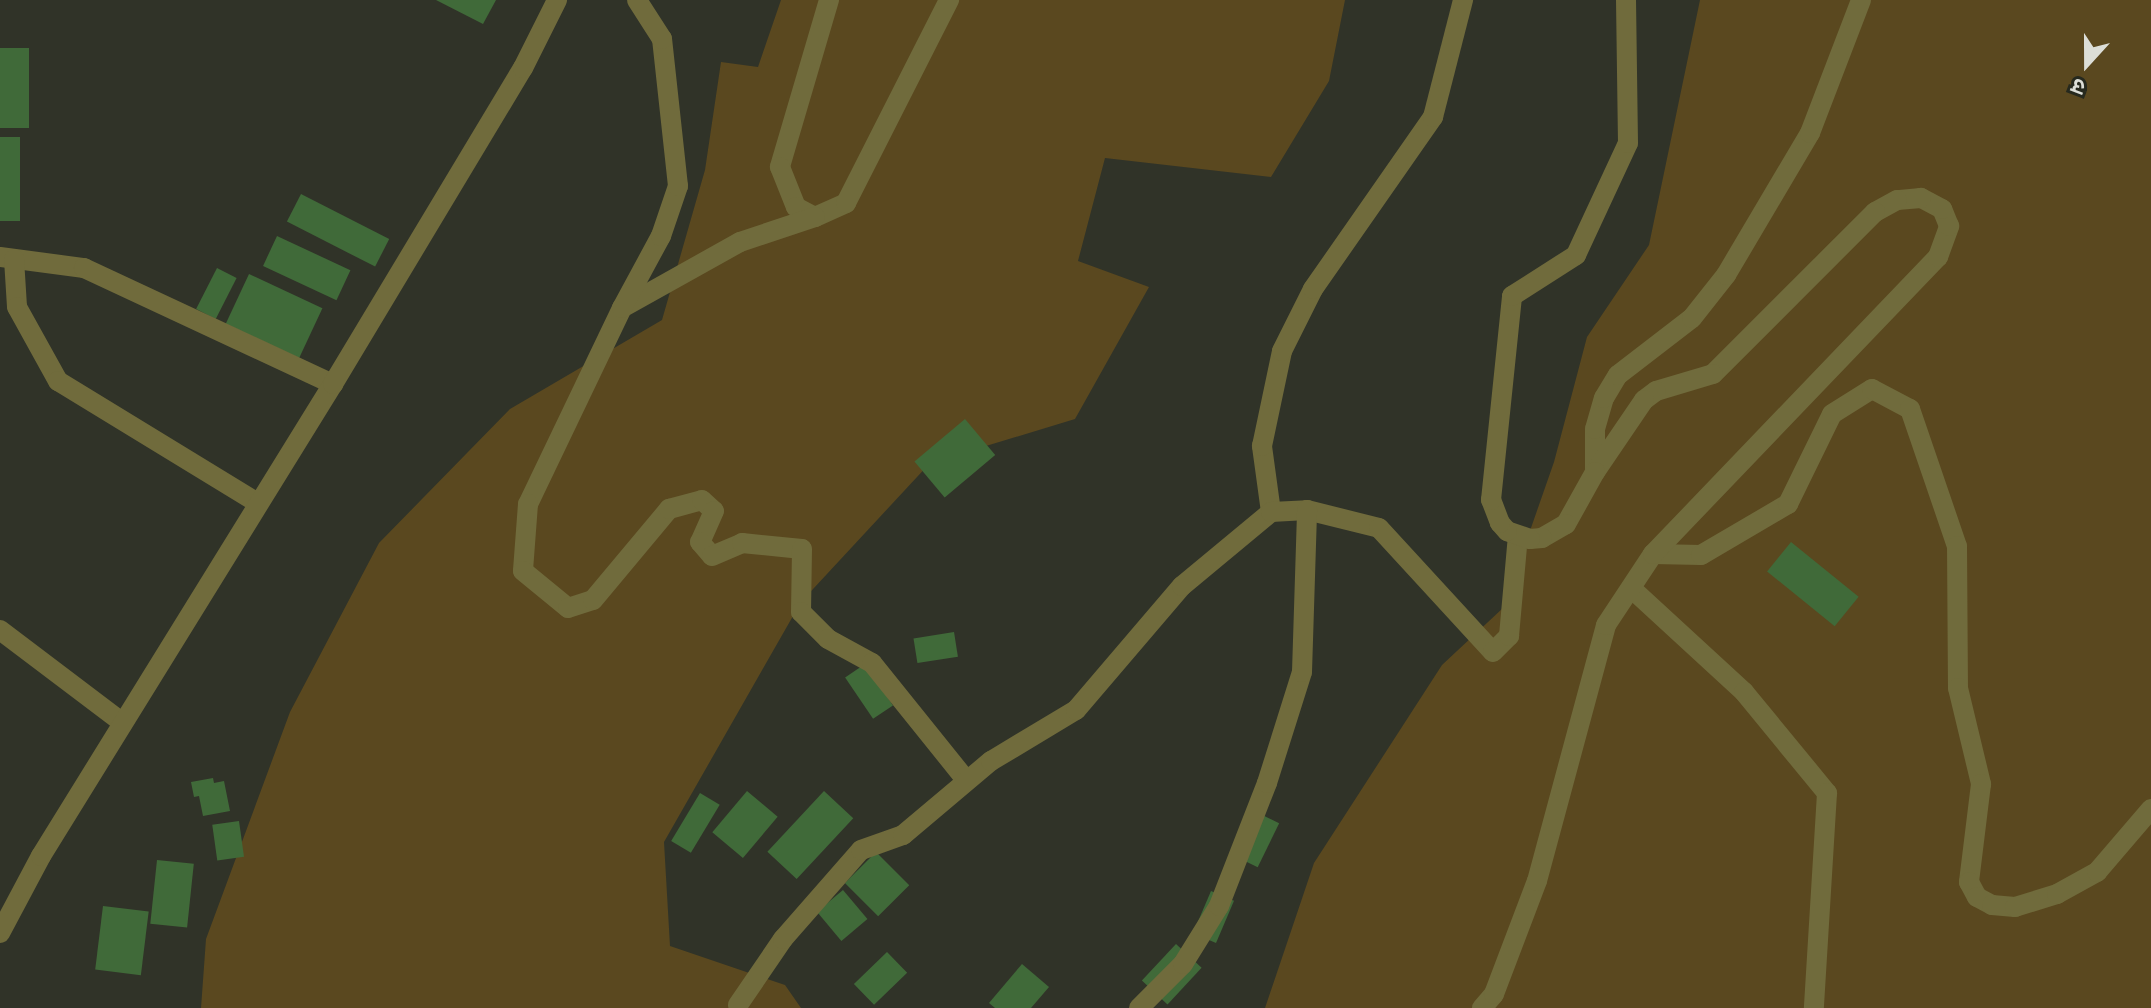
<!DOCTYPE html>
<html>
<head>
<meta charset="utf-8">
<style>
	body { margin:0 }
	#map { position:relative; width:2151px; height:1008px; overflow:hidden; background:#303328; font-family:Helvetica,"Noto Sans Devanagari",sans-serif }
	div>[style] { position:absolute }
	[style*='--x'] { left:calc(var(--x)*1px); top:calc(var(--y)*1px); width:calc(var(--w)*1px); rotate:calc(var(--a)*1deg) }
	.green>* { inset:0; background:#5a481f }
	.building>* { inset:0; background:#406a39; transform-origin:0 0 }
	.minor>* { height:20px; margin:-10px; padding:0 10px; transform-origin:10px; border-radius:10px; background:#706b3c }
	span { translate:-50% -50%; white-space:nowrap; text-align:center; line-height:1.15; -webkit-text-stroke:6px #26291e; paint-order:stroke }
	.north { position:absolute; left:2047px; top:24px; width:80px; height:80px; -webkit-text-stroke:6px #26291e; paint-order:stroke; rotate:201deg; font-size:22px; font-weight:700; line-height:32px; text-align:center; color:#dcded7 }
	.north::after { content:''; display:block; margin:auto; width:28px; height:36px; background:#dcded7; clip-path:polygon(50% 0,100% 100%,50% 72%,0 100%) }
</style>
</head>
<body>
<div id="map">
	<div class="green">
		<i style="clip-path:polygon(781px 0,1345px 0,1329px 81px,1271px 177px,1105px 158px,1078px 261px,1149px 287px,1075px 419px,930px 463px,801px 602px,664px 842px,670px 946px,785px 985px,801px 1008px,201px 1008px,206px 939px,290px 712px,379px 543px,510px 409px,662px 320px,705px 170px,721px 62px,758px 67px)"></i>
		<i style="clip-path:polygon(1700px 0,2151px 0,2151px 1008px,1265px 1008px,1314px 863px,1442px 665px,1503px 608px,1554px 462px,1587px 337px,1649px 245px)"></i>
	</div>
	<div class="building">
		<i style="clip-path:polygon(436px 0,496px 0,483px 24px)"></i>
		<i style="left:0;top:48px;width:29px;height:80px"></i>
		<i style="left:0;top:137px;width:20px;height:84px"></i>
		<i style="left:301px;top:194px;width:99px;height:31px;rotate:27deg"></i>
		<i style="left:277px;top:236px;width:81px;height:33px;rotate:25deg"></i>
		<i style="left:217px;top:268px;width:22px;height:46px;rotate:27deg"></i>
		<i style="left:249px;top:274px;width:81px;height:55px;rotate:25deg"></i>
		<i style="left:965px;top:419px;width:47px;height:66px;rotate:50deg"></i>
		<i style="left:1791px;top:542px;width:87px;height:38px;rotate:39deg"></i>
		<i style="left:954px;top:632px;width:25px;height:41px;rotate:81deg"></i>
		<i style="left:865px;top:664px;width:50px;height:24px;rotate:56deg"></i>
		<i style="clip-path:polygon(213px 778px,214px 783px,224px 781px,230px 811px,203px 816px,199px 796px,194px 797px,191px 782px)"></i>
		<i style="left:747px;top:791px;width:40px;height:54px;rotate:40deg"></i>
		<i style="left:824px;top:791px;width:40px;height:83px;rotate:43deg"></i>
		<i style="left:700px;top:793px;width:23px;height:56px;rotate:31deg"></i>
		<i style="left:1254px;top:811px;width:28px;height:49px;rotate:26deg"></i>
		<i style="left:239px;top:821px;width:36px;height:27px;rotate:82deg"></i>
		<i style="left:876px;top:852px;width:47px;height:44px;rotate:45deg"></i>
		<i style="left:157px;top:860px;width:37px;height:64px;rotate:6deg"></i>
		<i style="left:843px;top:890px;width:38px;height:34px;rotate:50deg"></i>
		<i style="left:1211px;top:891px;width:25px;height:46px;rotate:23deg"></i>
		<i style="left:103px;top:906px;width:46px;height:64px;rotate:7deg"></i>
		<i style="left:1176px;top:944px;width:35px;height:50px;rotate:43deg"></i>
		<i style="left:887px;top:952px;width:29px;height:46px;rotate:46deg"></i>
		<i style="clip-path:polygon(1022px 964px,1049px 987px,1031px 1008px,995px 1008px,989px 1003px)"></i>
	</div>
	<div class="minor">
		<i style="--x:829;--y:0;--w:174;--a:106.4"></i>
		<i style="--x:780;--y:167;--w:43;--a:68.2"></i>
		<i style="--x:796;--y:207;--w:21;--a:28"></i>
		<i style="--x:815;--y:217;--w:34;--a:-24"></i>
		<i style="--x:846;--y:203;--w:228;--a:-63.1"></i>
		<i style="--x:815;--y:217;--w:79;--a:161.6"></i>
		<i style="--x:740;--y:242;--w:135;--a:150.8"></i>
		<i style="--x:622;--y:308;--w:217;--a:115.6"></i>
		<i style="--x:528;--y:504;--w:67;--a:94.3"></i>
		<i style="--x:523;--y:571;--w:58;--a:39.4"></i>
		<i style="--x:568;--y:608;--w:26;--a:-18"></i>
		<i style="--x:593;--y:600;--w:119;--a:-50.1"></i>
		<i style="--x:669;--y:509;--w:34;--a:-15"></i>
		<i style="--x:702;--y:500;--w:16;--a:43"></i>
		<i style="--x:714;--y:511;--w:34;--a:114"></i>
		<i style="--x:700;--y:542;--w:18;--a:49"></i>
		<i style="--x:712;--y:556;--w:33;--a:-23"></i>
		<i style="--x:742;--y:543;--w:60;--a:5.7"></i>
		<i style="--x:802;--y:549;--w:63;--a:90.9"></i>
		<i style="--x:801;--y:612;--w:38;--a:45"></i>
		<i style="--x:828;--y:639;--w:50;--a:28.6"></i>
		<i style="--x:872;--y:663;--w:151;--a:51.2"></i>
		<i style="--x:0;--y:257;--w:85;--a:7.5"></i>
		<i style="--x:84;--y:268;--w:275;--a:25"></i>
		<i style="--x:14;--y:259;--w:48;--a:86.4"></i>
		<i style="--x:17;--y:307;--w:85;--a:61"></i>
		<i style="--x:58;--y:381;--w:234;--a:31.4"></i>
		<i style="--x:622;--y:308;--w:82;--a:-61.6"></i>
		<i style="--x:661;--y:236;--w:53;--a:-71.2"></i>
		<i style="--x:678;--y:186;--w:148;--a:-96.2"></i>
		<i style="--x:662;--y:39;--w:46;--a:-122.7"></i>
		<i style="--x:1595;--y:472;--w:43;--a:-90"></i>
		<i style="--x:1595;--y:429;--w:32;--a:-74"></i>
		<i style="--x:1604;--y:398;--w:27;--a:-59"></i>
		<i style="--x:1618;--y:375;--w:93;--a:-37.6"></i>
		<i style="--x:1692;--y:318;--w:55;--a:-51.7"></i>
		<i style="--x:1726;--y:275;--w:165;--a:-59.4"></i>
		<i style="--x:1810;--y:133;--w:142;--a:-69"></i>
		<i style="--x:1271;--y:512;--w:67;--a:-97.8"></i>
		<i style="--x:1262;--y:446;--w:97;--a:-78.1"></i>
		<i style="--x:1282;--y:351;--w:69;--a:-63.4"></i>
		<i style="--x:1313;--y:289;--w:210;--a:-55.1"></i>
		<i style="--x:1433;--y:117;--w:121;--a:-75.6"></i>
		<i style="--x:1653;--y:554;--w:48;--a:1.2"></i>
		<i style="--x:1701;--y:555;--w:101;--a:-30.4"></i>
		<i style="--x:1788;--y:504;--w:100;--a:-63.9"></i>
		<i style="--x:1832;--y:414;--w:47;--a:-32"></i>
		<i style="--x:1872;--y:389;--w:43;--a:27.8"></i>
		<i style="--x:1910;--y:409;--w:145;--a:71.1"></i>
		<i style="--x:1957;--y:546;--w:142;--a:89.6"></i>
		<i style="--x:1958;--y:688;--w:99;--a:76.5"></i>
		<i style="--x:1981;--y:784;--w:99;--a:97"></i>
		<i style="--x:1969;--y:882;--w:17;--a:62"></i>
		<i style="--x:1977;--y:897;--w:17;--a:28"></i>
		<i style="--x:1992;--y:905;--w:23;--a:5"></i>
		<i style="--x:2015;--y:907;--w:44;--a:-17.2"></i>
		<i style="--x:2057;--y:894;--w:46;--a:-28.8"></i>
		<i style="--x:2097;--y:872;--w:83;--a:-49.4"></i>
		<i style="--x:1631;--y:588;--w:154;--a:42.6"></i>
		<i style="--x:1744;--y:692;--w:131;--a:50.6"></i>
		<i style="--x:1827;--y:793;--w:215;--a:93.5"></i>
		<i style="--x:0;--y:630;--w:154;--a:37.1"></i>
		<i style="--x:0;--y:933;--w:87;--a:-62"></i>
		<i style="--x:41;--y:856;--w:555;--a:-58.26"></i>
		<i style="--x:333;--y:384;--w:369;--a:-59"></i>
		<i style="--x:523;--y:68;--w:76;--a:-63.4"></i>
		<i style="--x:738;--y:1005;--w:80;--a:-55.7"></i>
		<i style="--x:783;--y:939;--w:118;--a:-48.8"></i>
		<i style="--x:861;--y:850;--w:45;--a:-19.7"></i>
		<i style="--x:903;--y:835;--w:115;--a:-40.1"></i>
		<i style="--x:991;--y:761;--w:99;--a:-31"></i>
		<i style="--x:1076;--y:710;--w:163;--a:-49.5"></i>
		<i style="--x:1182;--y:586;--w:116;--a:-39.7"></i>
		<i style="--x:1271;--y:512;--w:36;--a:-3"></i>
		<i style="--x:1307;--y:510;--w:74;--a:14"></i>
		<i style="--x:1379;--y:528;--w:168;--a:47.4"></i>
		<i style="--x:1493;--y:652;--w:23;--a:-45"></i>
		<i style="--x:1509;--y:636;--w:101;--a:-84.9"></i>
		<i style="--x:1139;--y:1008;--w:62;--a:-45"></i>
		<i style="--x:1183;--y:964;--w:68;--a:-58.2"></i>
		<i style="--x:1219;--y:906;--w:132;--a:-68.7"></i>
		<i style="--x:1267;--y:783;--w:116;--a:-72.5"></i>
		<i style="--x:1302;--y:672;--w:162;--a:-88.2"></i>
		<i style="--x:1482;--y:1008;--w:18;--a:-49"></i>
		<i style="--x:1494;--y:994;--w:121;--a:-69.2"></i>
		<i style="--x:1537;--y:881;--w:265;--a:-74.9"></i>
		<i style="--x:1606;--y:625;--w:85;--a:-56.5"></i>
		<i style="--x:1653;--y:554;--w:412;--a:-46.2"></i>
		<i style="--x:1938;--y:257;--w:33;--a:-70"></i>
		<i style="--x:1949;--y:226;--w:18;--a:-112"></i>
		<i style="--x:1942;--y:209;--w:24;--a:-152"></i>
		<i style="--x:1921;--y:198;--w:24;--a:175"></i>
		<i style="--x:1897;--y:200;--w:25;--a:151"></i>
		<i style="--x:1875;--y:212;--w:229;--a:135"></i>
		<i style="--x:1713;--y:374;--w:59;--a:163.4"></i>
		<i style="--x:1656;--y:391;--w:15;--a:143"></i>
		<i style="--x:1644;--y:400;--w:87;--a:124.2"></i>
		<i style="--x:1595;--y:472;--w:60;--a:119.1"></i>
		<i style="--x:1566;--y:524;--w:28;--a:150"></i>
		<i style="--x:1542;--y:538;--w:12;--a:175"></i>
		<i style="--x:1530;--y:539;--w:24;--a:-161"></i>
		<i style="--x:1507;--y:531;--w:11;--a:-131"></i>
		<i style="--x:1500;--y:523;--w:25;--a:-111"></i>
		<i style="--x:1491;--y:500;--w:205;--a:-84.1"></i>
		<i style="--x:1512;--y:296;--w:76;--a:-32.6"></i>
		<i style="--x:1576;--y:255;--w:123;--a:-65.1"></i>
		<i style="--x:1628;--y:143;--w:143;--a:-90.8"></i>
	</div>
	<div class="north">उ</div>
</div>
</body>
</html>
